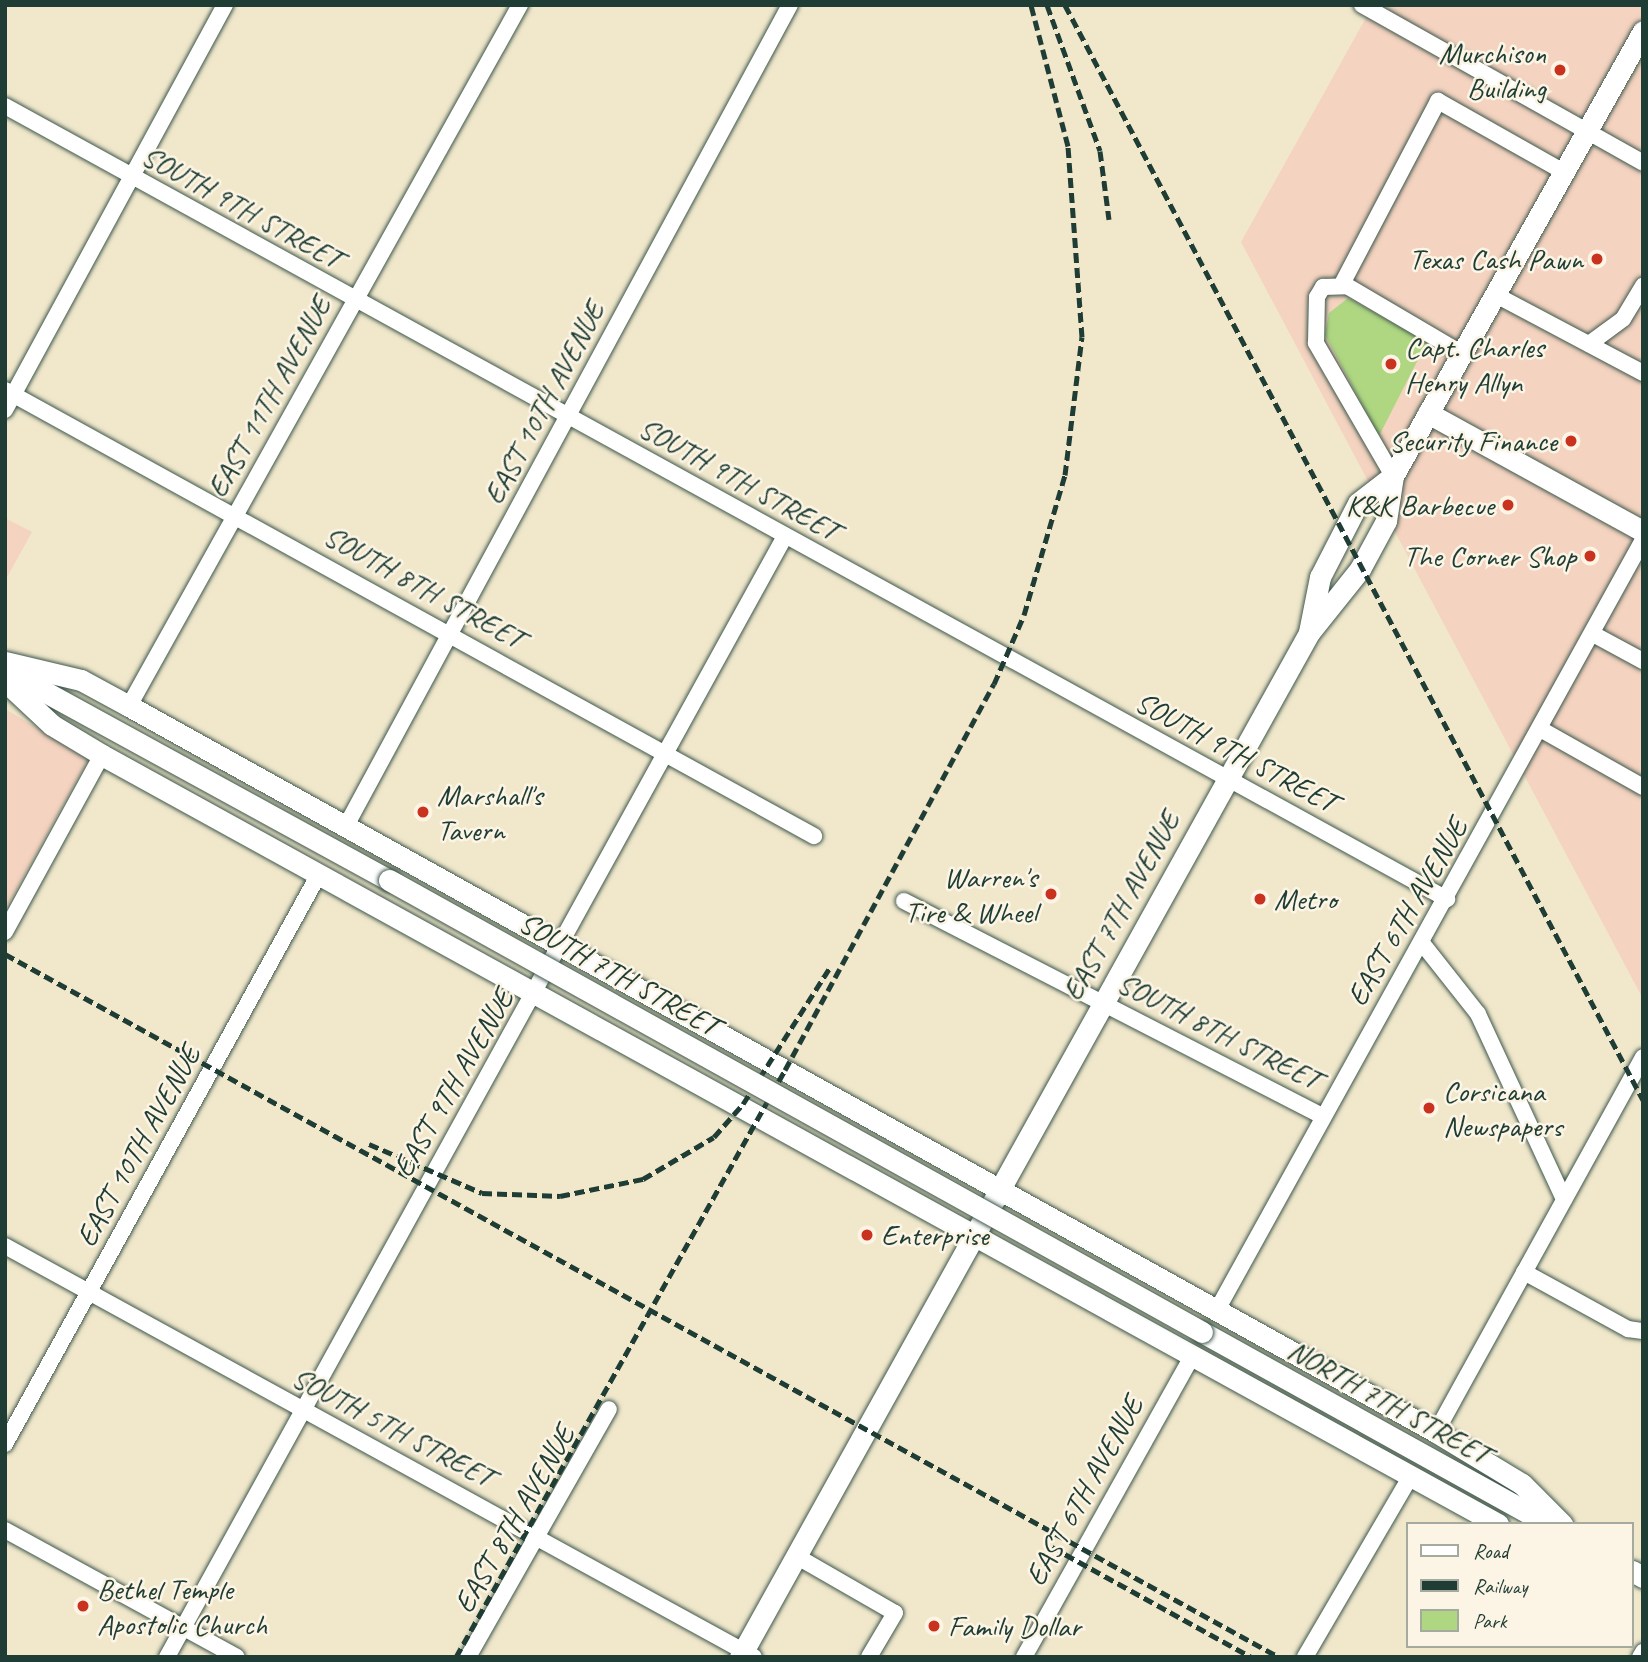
<!DOCTYPE html>
<html>
<head>
<meta charset="utf-8">
<style>
	body { margin:0 }
	#map { position:relative; width:1648px; height:1662px; overflow:hidden; background:#f1e8cc; font-family:Caveat,sans-serif }
	div>[style] { position:absolute }
	[style*='--x'] { left:calc(var(--x)*1px); top:calc(var(--y)*1px); width:calc(var(--w)*1px); rotate:calc(var(--a)*1deg) }
	.built>* { inset:0; background:#f4d3c0 }
	.green>* { inset:0; background:#afd782 }
	.roads { filter:drop-shadow(0 0 2px #3e574b) drop-shadow(0 0 2px #3e574b) }
	.minor>* { height:16px; margin:-8px; padding:0 8px; transform-origin:8px; border-radius:8px; background:#fff }
	.major>* { height:21px; margin:-10.5px; padding:0 10.5px; transform-origin:10.5px; border-radius:10.5px; background:#fff }
	.rail>* { height:5px; margin-top:-2.5px; transform-origin:0; background:repeating-linear-gradient(90deg,#1f3d34 0 10px,transparent 0 15px) }
	.bridges { filter:drop-shadow(0 0 2px #3e574b) drop-shadow(0 0 2px #3e574b) }
	.major-bridge>* { height:21px; margin:-10.5px; padding:0 10.5px; transform-origin:10.5px; border-radius:10.5px; background:#fff }
	.dots>* { width:19px; height:19px; translate:-50% -50%; box-sizing:border-box; border:4px solid #fcf5e5; border-radius:50% }
	span { translate:-50% -50%; white-space:nowrap; text-align:center; line-height:1.15; -webkit-text-stroke:5px #fcf5e5; paint-order:stroke }
	.poi-label { font-size:30px; color:#1f3d34 }
	.right { translate:-100% -50%; text-align:right }
	.left { translate:0 -50%; text-align:left }
	.street-label { font-size:30px; color:#1f3d34 }
	.frame { position:absolute; inset:0; border:7px solid #1f3d34; pointer-events:none }
	.legend { position:absolute; left:1406px; top:1522px; width:228px; height:126px; box-sizing:border-box; background:#fcf5e5; border:2px solid #a4ab9e; margin:0; padding:9px 12px; list-style:none; font-size:21px; color:#1f3d34 }
	.legend li { display:flex; align-items:center; gap:14px; height:35px }
	.legend b { width:35px; border:2px solid #a4ab9e }
</style>
</head>
<body>
<div id="map">
	<div class="built">
		<i style="clip-path:polygon(1373px 5px,1643px 5px,1643px 999px,1241px 242px)"></i>
		<i style="clip-path:polygon(5px 518px,32px 532px,5px 581px)"></i>
		<i style="clip-path:polygon(5px 709px,89px 758px,5px 910px)"></i>
	</div>
	<div class="green">
		<i style="clip-path:polygon(1348px 298px,1427px 342px,1379px 436px,1325px 335px,1329px 313px)"></i>
	</div>
	<div class="roads">
		<div class="minor">
			<i style="--x:1362;--y:5;--w:322;--a:29.3"></i>
			<i style="--x:5;--y:106;--w:1646;--a:28.81"></i>
			<i style="--x:1342;--y:284;--w:207;--a:-62.3"></i>
			<i style="--x:1438;--y:101;--w:145;--a:29.4"></i>
			<i style="--x:1494;--y:294;--w:169;--a:27.9"></i>
			<i style="--x:1589;--y:344;--w:42;--a:-36.3"></i>
			<i style="--x:1623;--y:319;--w:39;--a:-59"></i>
			<i style="--x:5;--y:390;--w:924;--a:28.87"></i>
			<i style="--x:5;--y:410;--w:461;--a:-61.5"></i>
			<i style="--x:1393;--y:476;--w:154;--a:-120.1"></i>
			<i style="--x:1316;--y:343;--w:46;--a:-88.8"></i>
			<i style="--x:1317;--y:297;--w:12;--a:-59"></i>
			<i style="--x:1323;--y:287;--w:24;--a:-2"></i>
			<i style="--x:1347;--y:286;--w:132;--a:30.4"></i>
			<i style="--x:1593;--y:634;--w:57;--a:28.4"></i>
			<i style="--x:129;--y:706;--w:803;--a:-60.85"></i>
			<i style="--x:1542;--y:730;--w:116;--a:29.4"></i>
			<i style="--x:346;--y:826;--w:933;--a:-61.6"></i>
			<i style="--x:904;--y:901;--w:469;--a:27.2"></i>
			<i style="--x:5;--y:932;--w:202;--a:-61.3"></i>
			<i style="--x:1422;--y:943;--w:90;--a:51.7"></i>
			<i style="--x:1478;--y:1014;--w:204;--a:65.1"></i>
			<i style="--x:5;--y:1246;--w:854;--a:28.75"></i>
			<i style="--x:1524;--y:1272;--w:119;--a:28.7"></i>
			<i style="--x:1628;--y:1329;--w:15;--a:8"></i>
			<i style="--x:1217;--y:1310;--w:880;--a:-61.05"></i>
			<i style="--x:1436;--y:1432;--w:428;--a:-61.1"></i>
			<i style="--x:5;--y:1444;--w:651;--a:-61.15"></i>
			<i style="--x:5;--y:1530;--w:264;--a:28.7"></i>
			<i style="--x:796;--y:1556;--w:114;--a:29.9"></i>
			<i style="--x:895;--y:1613;--w:51;--a:120.6"></i>
			<i style="--x:167;--y:1657;--w:1280;--a:-61.13"></i>
			<i style="--x:468;--y:1657;--w:285;--a:-60.4"></i>
			<i style="--x:1024;--y:1657;--w:347;--a:-60.8"></i>
			<i style="--x:1305;--y:1657;--w:208;--a:-59.7"></i>
			<i style="--x:1640;--y:1657;--w:6;--a:-59"></i>
		</div>
		<div class="major">
			<i style="--x:1428;--y:413;--w:245;--a:28.8"></i>
			<i style="--x:1309;--y:632;--w:56;--a:-78.7"></i>
			<i style="--x:1320;--y:577;--w:83;--a:-62.8"></i>
			<i style="--x:1358;--y:503;--w:44;--a:-37.6"></i>
			<i style="--x:5;--y:662;--w:78;--a:13.3"></i>
			<i style="--x:81;--y:680;--w:55;--a:28.4"></i>
			<i style="--x:129;--y:706;--w:1495;--a:29.05"></i>
			<i style="--x:1436;--y:1432;--w:100;--a:31.2"></i>
			<i style="--x:1522;--y:1484;--w:57;--a:45"></i>
			<i style="--x:7;--y:671;--w:435;--a:28.7"></i>
			<i style="--x:5;--y:681;--w:64;--a:43.1"></i>
			<i style="--x:52;--y:725;--w:58;--a:31"></i>
			<i style="--x:102;--y:755;--w:1594;--a:28.85"></i>
			<i style="--x:1202;--y:1332;--w:396;--a:29"></i>
			<i style="--x:1632;--y:1571;--w:13;--a:29"></i>
			<i style="--x:740;--y:1657;--w:1171;--a:-60.94"></i>
			<i style="--x:1309;--y:633;--w:82;--a:-51.4"></i>
			<i style="--x:1360;--y:569;--w:55;--a:-61.6"></i>
			<i style="--x:1386;--y:521;--w:46;--a:-81.2"></i>
			<i style="--x:1393;--y:476;--w:510;--a:-60.67"></i>
		</div>
	</div>
	<div class="rail">
		<i style="--x:1047;--y:5;--w:155;--a:70"></i>
		<i style="--x:1100;--y:151;--w:69;--a:82.5"></i>
		<i style="--x:1065;--y:5;--w:1238;--a:62.17"></i>
		<i style="--x:5;--y:954;--w:1455;--a:28.89"></i>
		<i style="--x:369;--y:1144;--w:123;--a:23.4"></i>
		<i style="--x:482;--y:1193;--w:78;--a:2.2"></i>
		<i style="--x:560;--y:1196;--w:85;--a:-11.6"></i>
		<i style="--x:643;--y:1179;--w:82;--a:-30.6"></i>
		<i style="--x:714;--y:1137;--w:44;--a:-48.7"></i>
		<i style="--x:743;--y:1104;--w:164;--a:-57.5"></i>
		<i style="--x:1052;--y:1547;--w:227;--a:28.9"></i>
		<i style="--x:456;--y:1657;--w:673;--a:-60.73"></i>
		<i style="--x:785;--y:1070;--w:439;--a:-61.6"></i>
		<i style="--x:994;--y:684;--w:75;--a:-66.5"></i>
		<i style="--x:1024;--y:615;--w:146;--a:-73.7"></i>
		<i style="--x:1065;--y:475;--w:139;--a:-83"></i>
		<i style="--x:1082;--y:337;--w:192;--a:-94.2"></i>
		<i style="--x:1068;--y:146;--w:146;--a:-104.7"></i>
	</div>
	<div class="bridges">
		<div class="major-bridge">
			<i style="--x:389;--y:880;--w:930;--a:29.07"></i>
		</div>
	</div>
	<div class="dots">
		<i style="left:1560px;top:70px;background:#c8321e"></i>
		<i style="left:1597px;top:259px;background:#c8321e"></i>
		<i style="left:1391px;top:364px;background:#c8321e"></i>
		<i style="left:1571px;top:441px;background:#c8321e"></i>
		<i style="left:1508px;top:505px;background:#c8321e"></i>
		<i style="left:1590px;top:556px;background:#c8321e"></i>
		<i style="left:423px;top:812px;background:#c8321e"></i>
		<i style="left:1051px;top:894px;background:#c8321e"></i>
		<i style="left:1260px;top:899px;background:#c8321e"></i>
		<i style="left:1429px;top:1108px;background:#c8321e"></i>
		<i style="left:867px;top:1235px;background:#c8321e"></i>
		<i style="left:83px;top:1606px;background:#c8321e"></i>
		<i style="left:934px;top:1626px;background:#c8321e"></i>
	</div>
	<div class="poi-label">
		<span class="right" style="left:1546px;top:70px">Murchison<br>Building</span>
		<span class="right" style="left:1583px;top:259px">Texas Cash Pawn</span>
		<span class="left" style="left:1405px;top:364px">Capt. Charles<br>Henry Allyn</span>
		<span class="right" style="left:1557px;top:441px">Security Finance</span>
		<span class="right" style="left:1494px;top:505px">K&amp;K Barbecue</span>
		<span class="right" style="left:1576px;top:556px">The Corner Shop</span>
		<span class="left" style="left:437px;top:812px">Marshall's<br>Tavern</span>
		<span class="right" style="left:1037px;top:894px">Warren's<br>Tire &amp; Wheel</span>
		<span class="left" style="left:1274px;top:899px">Metro</span>
		<span class="left" style="left:1443px;top:1108px">Corsicana<br>Newspapers</span>
		<span class="left" style="left:881px;top:1235px">Enterprise</span>
		<span class="left" style="left:97px;top:1606px">Bethel Temple<br>Apostolic Church</span>
		<span class="left" style="left:948px;top:1626px">Family Dollar</span>
	</div>
	<div class="street-label">
		<span style="left:242px;top:207px;rotate:29deg">SOUTH 9TH STREET</span>
		<span style="left:269px;top:397px;rotate:-61deg">EAST 11TH AVENUE</span>
		<span style="left:544px;top:403px;rotate:-62deg">EAST 10TH AVENUE</span>
		<span style="left:739px;top:479px;rotate:29deg">SOUTH 9TH STREET</span>
		<span style="left:424px;top:587px;rotate:29deg">SOUTH 8TH STREET</span>
		<span style="left:1236px;top:752px;rotate:28deg">SOUTH 9TH STREET</span>
		<span style="left:1121px;top:906px;rotate:-61deg">EAST 7TH AVENUE</span>
		<span style="left:1407px;top:912px;rotate:-60deg">EAST 6TH AVENUE</span>
		<span style="left:619px;top:974px;rotate:29deg">SOUTH 7TH STREET</span>
		<span style="left:1219px;top:1031px;rotate:27deg">SOUTH 8TH STREET</span>
		<span style="left:453px;top:1083px;rotate:-60deg">EAST 9TH AVENUE</span>
		<span style="left:138px;top:1146px;rotate:-61deg">EAST 10TH AVENUE</span>
		<span style="left:1389px;top:1402px;rotate:29deg">NORTH 7TH STREET</span>
		<span style="left:393px;top:1427px;rotate:28deg">SOUTH 5TH STREET</span>
		<span style="left:1084px;top:1491px;rotate:-61deg">EAST 6TH AVENUE</span>
		<span style="left:514px;top:1519px;rotate:-60deg">EAST 8TH AVENUE</span>
	</div>
	<div class="frame"></div>
	<ul class="legend">
	<li><b style="height:9px;background:#fff"></b>Road</li>
	<li><b style="height:9px;background:#1f3d34"></b>Railway</li>
	<li><b style="height:19px;background:#afd782"></b>Park</li>
	</ul>
</div>
</body>
</html>
